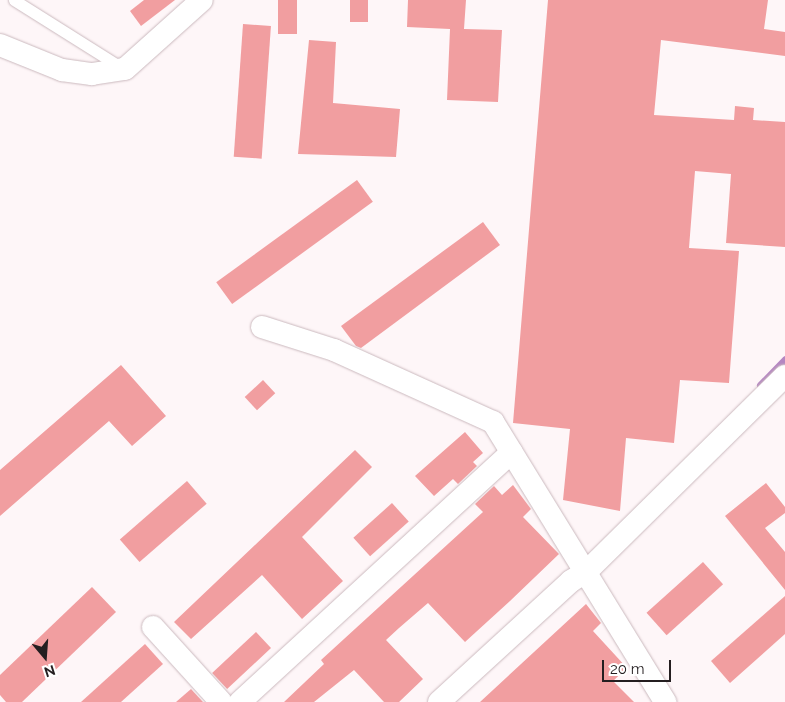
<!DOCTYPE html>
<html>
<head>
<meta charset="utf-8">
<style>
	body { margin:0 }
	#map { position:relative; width:785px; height:702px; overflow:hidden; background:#fef6f8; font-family:Raleway,sans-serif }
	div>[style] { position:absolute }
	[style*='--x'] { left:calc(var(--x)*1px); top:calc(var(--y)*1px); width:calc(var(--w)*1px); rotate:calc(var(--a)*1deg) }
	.stream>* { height:7px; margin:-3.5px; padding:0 3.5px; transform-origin:3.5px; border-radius:3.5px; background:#b587c2 }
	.building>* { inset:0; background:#f19ea0; transform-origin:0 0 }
	.roads { filter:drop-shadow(0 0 1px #cbb9be) drop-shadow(0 0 1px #cbb9be) }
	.lane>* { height:11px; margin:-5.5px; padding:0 5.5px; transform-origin:5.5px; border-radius:5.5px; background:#fff }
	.street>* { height:22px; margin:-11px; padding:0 11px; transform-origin:11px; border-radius:11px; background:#fff }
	span { translate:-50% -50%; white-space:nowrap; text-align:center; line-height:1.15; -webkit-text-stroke:4.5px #fff; paint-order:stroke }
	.north { position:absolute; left:20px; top:632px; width:50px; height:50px; -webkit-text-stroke:4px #fff; paint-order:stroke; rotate:162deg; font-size:14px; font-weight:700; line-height:20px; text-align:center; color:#241e20 }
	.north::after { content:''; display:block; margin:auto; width:18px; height:22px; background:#241e20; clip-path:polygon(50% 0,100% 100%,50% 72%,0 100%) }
	.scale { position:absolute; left:602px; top:660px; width:69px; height:22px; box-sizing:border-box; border:2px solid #241e20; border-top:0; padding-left:6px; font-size:15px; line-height:18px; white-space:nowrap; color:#241e20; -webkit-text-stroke:4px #fff; paint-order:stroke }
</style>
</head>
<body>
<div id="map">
	<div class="stream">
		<i style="--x:760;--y:385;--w:36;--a:-46"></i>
	</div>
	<div class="building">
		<i style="clip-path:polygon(144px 0,175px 0,141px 26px,130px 11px)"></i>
		<i style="left:278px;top:0;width:19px;height:34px"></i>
		<i style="left:350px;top:0;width:18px;height:22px"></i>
		<i style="clip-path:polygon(408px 0,466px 0,464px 29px,502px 30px,498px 102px,447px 100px,450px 29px,407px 27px)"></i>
		<i style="clip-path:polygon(548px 0,768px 0,764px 29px,785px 32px,785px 56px,661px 40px,654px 115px,734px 120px,735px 106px,754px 108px,753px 120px,785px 122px,785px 247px,726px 243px,731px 174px,695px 171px,689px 248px,739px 251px,729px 383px,680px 380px,674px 443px,626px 438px,620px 511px,563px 500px,570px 429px,513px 423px)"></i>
		<i style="left:243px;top:24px;width:28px;height:133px;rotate:4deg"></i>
		<i style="clip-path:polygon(309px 40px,336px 42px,333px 103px,400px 109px,396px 157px,298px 154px)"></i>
		<i style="left:357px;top:180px;width:27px;height:174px;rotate:54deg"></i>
		<i style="clip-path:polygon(483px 222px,500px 245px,361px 348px,356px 346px,341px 326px)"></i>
		<i style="clip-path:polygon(121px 365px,166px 416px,132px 446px,109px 421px,0 516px,0 470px)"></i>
		<i style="left:263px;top:380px;width:18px;height:25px;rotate:47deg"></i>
		<i style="clip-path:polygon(465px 432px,483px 453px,473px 462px,477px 466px,458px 484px,453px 479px,434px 496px,415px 476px)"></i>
		<i style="clip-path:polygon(355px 450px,372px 467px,302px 537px,343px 581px,302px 619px,262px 575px,191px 639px,174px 622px)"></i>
		<i style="left:187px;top:481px;width:30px;height:89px;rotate:49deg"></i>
		<i style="clip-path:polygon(766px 483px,785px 507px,785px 513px,765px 528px,785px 552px,785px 590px,725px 516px)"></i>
		<i style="clip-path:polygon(513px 485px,531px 509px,523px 517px,559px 554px,510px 601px,465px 642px,428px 603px,399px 628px,386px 640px,423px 679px,399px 702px,384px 702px,354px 670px,314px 702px,284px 702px,324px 664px,321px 660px,483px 512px,475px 504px,494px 486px,502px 495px)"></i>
		<i style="left:392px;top:503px;width:25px;height:52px;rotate:48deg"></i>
		<i style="left:703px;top:562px;width:30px;height:76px;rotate:48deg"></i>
		<i style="clip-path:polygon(92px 587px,116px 612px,22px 702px,6px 702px,0 695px,0 675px)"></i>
		<i style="clip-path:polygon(785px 596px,785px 634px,730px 683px,711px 661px)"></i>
		<i style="clip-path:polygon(586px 604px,601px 623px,593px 631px,627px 668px,613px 681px,634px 702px,480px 702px)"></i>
		<i style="left:256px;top:632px;width:22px;height:60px;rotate:47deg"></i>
		<i style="clip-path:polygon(145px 644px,163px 664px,121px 702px,81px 702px)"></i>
		<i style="clip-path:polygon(191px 689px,203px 702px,176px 702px)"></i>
	</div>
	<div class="roads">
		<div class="lane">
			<i style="--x:14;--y:0;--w:128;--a:32.2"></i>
		</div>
		<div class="street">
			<i style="--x:0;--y:45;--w:67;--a:22"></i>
			<i style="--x:62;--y:70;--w:30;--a:8"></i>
			<i style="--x:92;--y:74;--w:33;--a:-9"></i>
			<i style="--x:125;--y:69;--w:103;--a:-41.9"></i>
			<i style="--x:262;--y:327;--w:76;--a:17.7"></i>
			<i style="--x:334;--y:350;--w:175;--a:24.4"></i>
			<i style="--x:493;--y:422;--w:329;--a:58.4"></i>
			<i style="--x:153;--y:627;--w:101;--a:47.8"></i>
			<i style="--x:240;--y:702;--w:369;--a:-42.6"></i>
			<i style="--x:439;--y:702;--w:179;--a:-42.5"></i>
			<i style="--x:571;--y:581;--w:17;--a:-31"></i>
			<i style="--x:586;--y:572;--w:279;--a:-44.6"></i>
		</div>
	</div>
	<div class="north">N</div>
	<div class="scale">20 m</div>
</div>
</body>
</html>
